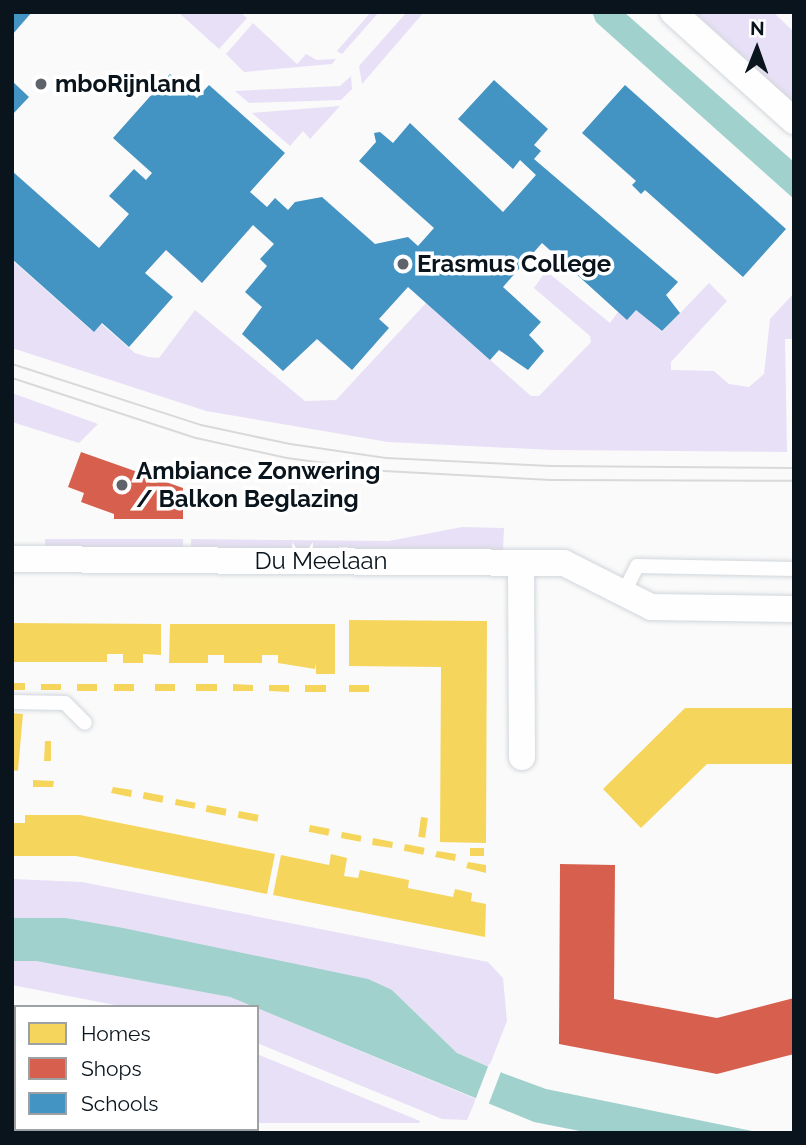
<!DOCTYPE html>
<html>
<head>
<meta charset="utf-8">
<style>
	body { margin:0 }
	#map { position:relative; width:806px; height:1145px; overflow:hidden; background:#fafafa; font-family:Raleway,sans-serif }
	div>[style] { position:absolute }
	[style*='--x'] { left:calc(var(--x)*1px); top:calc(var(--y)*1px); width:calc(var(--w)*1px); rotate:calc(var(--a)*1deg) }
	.green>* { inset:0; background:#e8e0f6; transform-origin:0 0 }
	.water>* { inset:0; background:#a0d1cc }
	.pier>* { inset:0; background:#fafafa; transform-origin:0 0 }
	.homes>* { inset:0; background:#f6d55c; transform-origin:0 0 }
	.shops>* { inset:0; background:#d6604d }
	.schools>* { inset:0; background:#4393c3 }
	.roads { filter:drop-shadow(0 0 2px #d1d6db) drop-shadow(0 0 2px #d1d6db) }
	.service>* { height:14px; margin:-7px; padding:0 7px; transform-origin:7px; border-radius:7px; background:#fefefe }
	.minor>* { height:26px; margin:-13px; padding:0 13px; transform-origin:13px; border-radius:13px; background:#fefefe }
	.tram>* { height:2px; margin:-1px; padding:0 1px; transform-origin:1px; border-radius:1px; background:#d8d9d9 }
	.dots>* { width:19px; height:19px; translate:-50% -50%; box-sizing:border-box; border:4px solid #fff; border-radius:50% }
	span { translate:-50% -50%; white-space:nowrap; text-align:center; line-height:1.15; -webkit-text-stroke:7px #fff; paint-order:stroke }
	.poi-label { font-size:24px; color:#0a141c; font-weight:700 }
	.left { translate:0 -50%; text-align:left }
	.street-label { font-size:24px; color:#0a141c }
	.frame { position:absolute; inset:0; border:14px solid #0a141c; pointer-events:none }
	.legend { position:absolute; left:14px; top:1005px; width:245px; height:126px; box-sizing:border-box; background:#fff; border:2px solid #9da1a4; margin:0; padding:9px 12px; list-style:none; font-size:21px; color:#0a141c }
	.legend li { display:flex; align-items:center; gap:14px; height:35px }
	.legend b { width:35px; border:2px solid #9da1a4 }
	.north { position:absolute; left:722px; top:14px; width:70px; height:70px; -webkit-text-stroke:5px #fff; paint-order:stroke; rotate:1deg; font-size:19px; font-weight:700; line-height:28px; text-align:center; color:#0a141c }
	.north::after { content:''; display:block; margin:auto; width:24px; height:32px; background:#0a141c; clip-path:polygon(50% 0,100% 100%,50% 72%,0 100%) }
</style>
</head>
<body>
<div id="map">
	<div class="green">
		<i style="clip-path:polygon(178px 12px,240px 12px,247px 18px,219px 49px)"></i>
		<i style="clip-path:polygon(371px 12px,379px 12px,342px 54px,337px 51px)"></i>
		<i style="clip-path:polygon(407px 12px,424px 12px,362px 84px,359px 66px)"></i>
		<i style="clip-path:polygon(694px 12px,773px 12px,794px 32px,794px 103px)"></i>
		<i style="clip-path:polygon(253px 23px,297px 64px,306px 54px,317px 60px,336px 59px,332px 64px,244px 72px,226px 54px)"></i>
		<i style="clip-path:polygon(351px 76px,352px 89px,341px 100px,249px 103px,235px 91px,340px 86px)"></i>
		<i style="clip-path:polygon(340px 106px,310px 139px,303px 131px,290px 146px,252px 113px)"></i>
		<i style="clip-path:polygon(12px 260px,91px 330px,99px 322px,135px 353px,148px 357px,159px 358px,195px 310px,305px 401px,336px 400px,426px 303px,531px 396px,539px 396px,591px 342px,590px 336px,534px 288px,543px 275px,551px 275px,610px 323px,618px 312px,635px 308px,662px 332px,709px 283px,727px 301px,671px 362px,671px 370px,714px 371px,729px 384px,749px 387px,764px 374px,770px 319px,794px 293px,794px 339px,785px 339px,787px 452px,553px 450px,388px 442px,206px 411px,12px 348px)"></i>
		<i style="clip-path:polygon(12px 393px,98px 424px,79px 443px,12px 422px)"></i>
		<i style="clip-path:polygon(462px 527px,504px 528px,503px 551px,191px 550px,191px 539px,389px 541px)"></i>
		<i style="left:45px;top:539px;width:138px;height:10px"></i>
		<i style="clip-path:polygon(12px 879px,82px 882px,488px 962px,503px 978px,507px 1021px,489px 1067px,457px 1053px,392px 990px,66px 918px,12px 918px)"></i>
		<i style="clip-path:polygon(12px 961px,36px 961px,148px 981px,230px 997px,253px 1007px,125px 1007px,12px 985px)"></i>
		<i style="clip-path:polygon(257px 1008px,476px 1099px,467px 1120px,442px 1119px,257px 1043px)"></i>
		<i style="clip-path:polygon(257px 1054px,420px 1121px,419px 1123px,257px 1123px)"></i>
	</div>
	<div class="water">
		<i style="clip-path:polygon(592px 12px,624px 12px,794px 162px,794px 199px,596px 22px)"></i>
		<i style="clip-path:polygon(12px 918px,66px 918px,123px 928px,368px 979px,392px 990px,457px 1053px,505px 1074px,546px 1089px,762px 1133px,590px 1133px,534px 1122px,230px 997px,36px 961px,12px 961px)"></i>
	</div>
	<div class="pier">
		<i style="left:489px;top:1064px;width:14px;height:41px;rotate:21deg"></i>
	</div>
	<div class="homes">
		<i style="clip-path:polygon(349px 620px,487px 621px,486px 843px,440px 842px,441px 667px,349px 666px)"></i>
		<i style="clip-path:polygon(12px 623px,161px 624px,161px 655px,143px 654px,143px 663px,123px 663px,123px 654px,107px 654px,107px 662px,12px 662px)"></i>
		<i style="clip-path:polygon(170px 624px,335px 624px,335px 674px,316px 674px,316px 663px,315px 669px,278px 663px,278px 655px,262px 655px,262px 663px,224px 663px,224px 655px,208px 655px,208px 663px,169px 663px)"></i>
		<i style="left:12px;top:683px;width:13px;height:7px"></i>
		<i style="left:41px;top:684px;width:20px;height:6px"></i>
		<i style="left:77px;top:684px;width:20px;height:7px"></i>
		<i style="left:114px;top:684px;width:20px;height:7px"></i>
		<i style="left:155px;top:684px;width:20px;height:7px"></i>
		<i style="left:196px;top:684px;width:21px;height:7px"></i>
		<i style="clip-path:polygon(233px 684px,253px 685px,253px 691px,233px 691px)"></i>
		<i style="clip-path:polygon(269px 685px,289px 685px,289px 692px,269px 691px)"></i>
		<i style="left:305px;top:685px;width:21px;height:7px"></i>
		<i style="left:349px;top:685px;width:20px;height:7px"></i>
		<i style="clip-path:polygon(685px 708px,794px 708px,794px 764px,707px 764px,641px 828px,603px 789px)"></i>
		<i style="left:12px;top:713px;width:11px;height:57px;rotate:5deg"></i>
		<i style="clip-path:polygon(45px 741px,51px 741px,51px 761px,44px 761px)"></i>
		<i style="clip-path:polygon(33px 780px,54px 781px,53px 787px,33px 787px)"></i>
		<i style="clip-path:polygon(113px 787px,132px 790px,131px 797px,111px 793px)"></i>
		<i style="left:144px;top:792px;width:20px;height:7px;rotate:11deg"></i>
		<i style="left:176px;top:799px;width:20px;height:6px;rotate:11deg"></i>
		<i style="left:207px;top:805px;width:20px;height:7px;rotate:11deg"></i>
		<i style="left:239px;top:811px;width:20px;height:7px;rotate:11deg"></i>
		<i style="clip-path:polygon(25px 815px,80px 815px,275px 854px,267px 894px,76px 856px,12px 856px,12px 823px,25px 823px)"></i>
		<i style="left:421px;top:817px;width:7px;height:20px;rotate:8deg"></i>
		<i style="left:310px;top:825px;width:20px;height:7px;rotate:11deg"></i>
		<i style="left:342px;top:832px;width:20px;height:6px;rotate:11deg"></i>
		<i style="clip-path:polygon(373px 838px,393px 842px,392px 848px,372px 845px)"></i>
		<i style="left:405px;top:844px;width:20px;height:7px;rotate:11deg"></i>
		<i style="left:470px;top:848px;width:14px;height:8px"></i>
		<i style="clip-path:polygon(437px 851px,456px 854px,455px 861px,435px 857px)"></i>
		<i style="clip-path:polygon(331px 854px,347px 858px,344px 876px,358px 878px,360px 870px,409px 880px,408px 888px,453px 897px,455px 889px,472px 893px,471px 901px,486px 904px,485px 937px,273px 895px,281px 855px,329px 865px)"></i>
		<i style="clip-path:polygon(468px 862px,486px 865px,486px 873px,466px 868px)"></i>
		<i style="left:12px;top:1021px;width:4px;height:41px"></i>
		<i style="clip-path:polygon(12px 1103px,16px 1129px,43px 1133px,12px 1133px)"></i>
		<i style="left:174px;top:1129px;width:40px;height:4px"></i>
	</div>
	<div class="shops">
		<i style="clip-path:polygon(81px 452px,183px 488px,183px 519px,114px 519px,114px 514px,81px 502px,84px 493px,68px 487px)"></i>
		<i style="clip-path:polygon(560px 864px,615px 865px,614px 999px,717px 1018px,794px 998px,794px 1054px,717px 1074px,559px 1044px)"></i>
	</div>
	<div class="schools">
		<i style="clip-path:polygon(12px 12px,32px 12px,12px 35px)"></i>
		<i style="clip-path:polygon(170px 74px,197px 98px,209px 85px,285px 153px,250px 192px,267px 207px,275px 198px,288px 210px,295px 202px,322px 197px,375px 244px,408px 237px,418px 246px,434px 228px,359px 161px,376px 142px,374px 133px,380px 132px,393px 143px,410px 123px,503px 212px,536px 175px,520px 160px,513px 169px,458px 119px,494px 80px,548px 129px,534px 145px,541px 151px,534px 159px,678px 282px,666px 295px,680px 313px,662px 331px,636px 310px,627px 320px,542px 243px,503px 287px,541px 322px,529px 335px,544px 351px,528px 370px,499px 350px,490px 360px,408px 287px,379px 319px,389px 328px,352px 370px,317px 339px,283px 371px,242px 334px,262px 307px,245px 292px,267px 266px,260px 259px,274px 244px,253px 225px,202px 283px,166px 250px,145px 273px,173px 297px,129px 347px,102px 323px,94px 332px,12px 259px,12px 171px,99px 248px,129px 214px,109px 196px,134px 169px,146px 180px,152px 173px,113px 138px)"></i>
		<i style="clip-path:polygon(12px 81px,29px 97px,12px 115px)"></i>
		<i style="clip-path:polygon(625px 85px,786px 229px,743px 277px,645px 190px,641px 194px,632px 185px,636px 181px,582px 133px)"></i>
	</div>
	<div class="roads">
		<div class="service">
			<i style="--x:624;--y:592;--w:29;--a:-63"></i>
			<i style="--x:637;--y:566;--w:157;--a:1.1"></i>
			<i style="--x:12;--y:702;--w:53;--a:1.1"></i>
			<i style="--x:65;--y:703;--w:28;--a:45"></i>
		</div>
		<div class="minor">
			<i style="--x:673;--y:12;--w:163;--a:42"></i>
			<i style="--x:12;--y:559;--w:552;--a:0.42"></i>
			<i style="--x:564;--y:563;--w:97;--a:26.8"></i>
			<i style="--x:651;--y:607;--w:143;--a:0.8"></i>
			<i style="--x:521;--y:564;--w:193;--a:89.7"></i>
		</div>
	</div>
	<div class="tram">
		<i style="--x:12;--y:364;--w:199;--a:17.9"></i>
		<i style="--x:201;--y:425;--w:91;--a:12.1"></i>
		<i style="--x:290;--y:444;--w:97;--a:8.3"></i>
		<i style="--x:386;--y:458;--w:165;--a:2.8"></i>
		<i style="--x:551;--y:466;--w:243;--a:0.5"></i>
		<i style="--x:12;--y:378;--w:194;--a:18.1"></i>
		<i style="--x:196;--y:438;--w:93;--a:12.4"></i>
		<i style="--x:287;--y:458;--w:98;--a:7.6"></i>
		<i style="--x:384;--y:471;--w:167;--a:3.1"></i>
		<i style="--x:551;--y:480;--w:243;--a:0.2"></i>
	</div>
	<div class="dots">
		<i style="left:41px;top:84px;background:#5e646a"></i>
		<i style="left:403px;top:264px;background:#5e646a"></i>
		<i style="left:122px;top:485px;background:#5e646a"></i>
	</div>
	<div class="poi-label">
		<span class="left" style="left:55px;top:84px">mboRijnland</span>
		<span class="left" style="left:417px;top:264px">Erasmus College</span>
		<span class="left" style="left:136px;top:485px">Ambiance Zonwering<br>/ Balkon Beglazing</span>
	</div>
	<div class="street-label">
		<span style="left:321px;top:561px">Du Meelaan</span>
	</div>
	<div class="frame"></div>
	<ul class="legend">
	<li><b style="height:19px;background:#f6d55c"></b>Homes</li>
	<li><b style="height:19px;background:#d6604d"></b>Shops</li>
	<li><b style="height:19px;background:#4393c3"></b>Schools</li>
	</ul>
	<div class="north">N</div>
</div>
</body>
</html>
